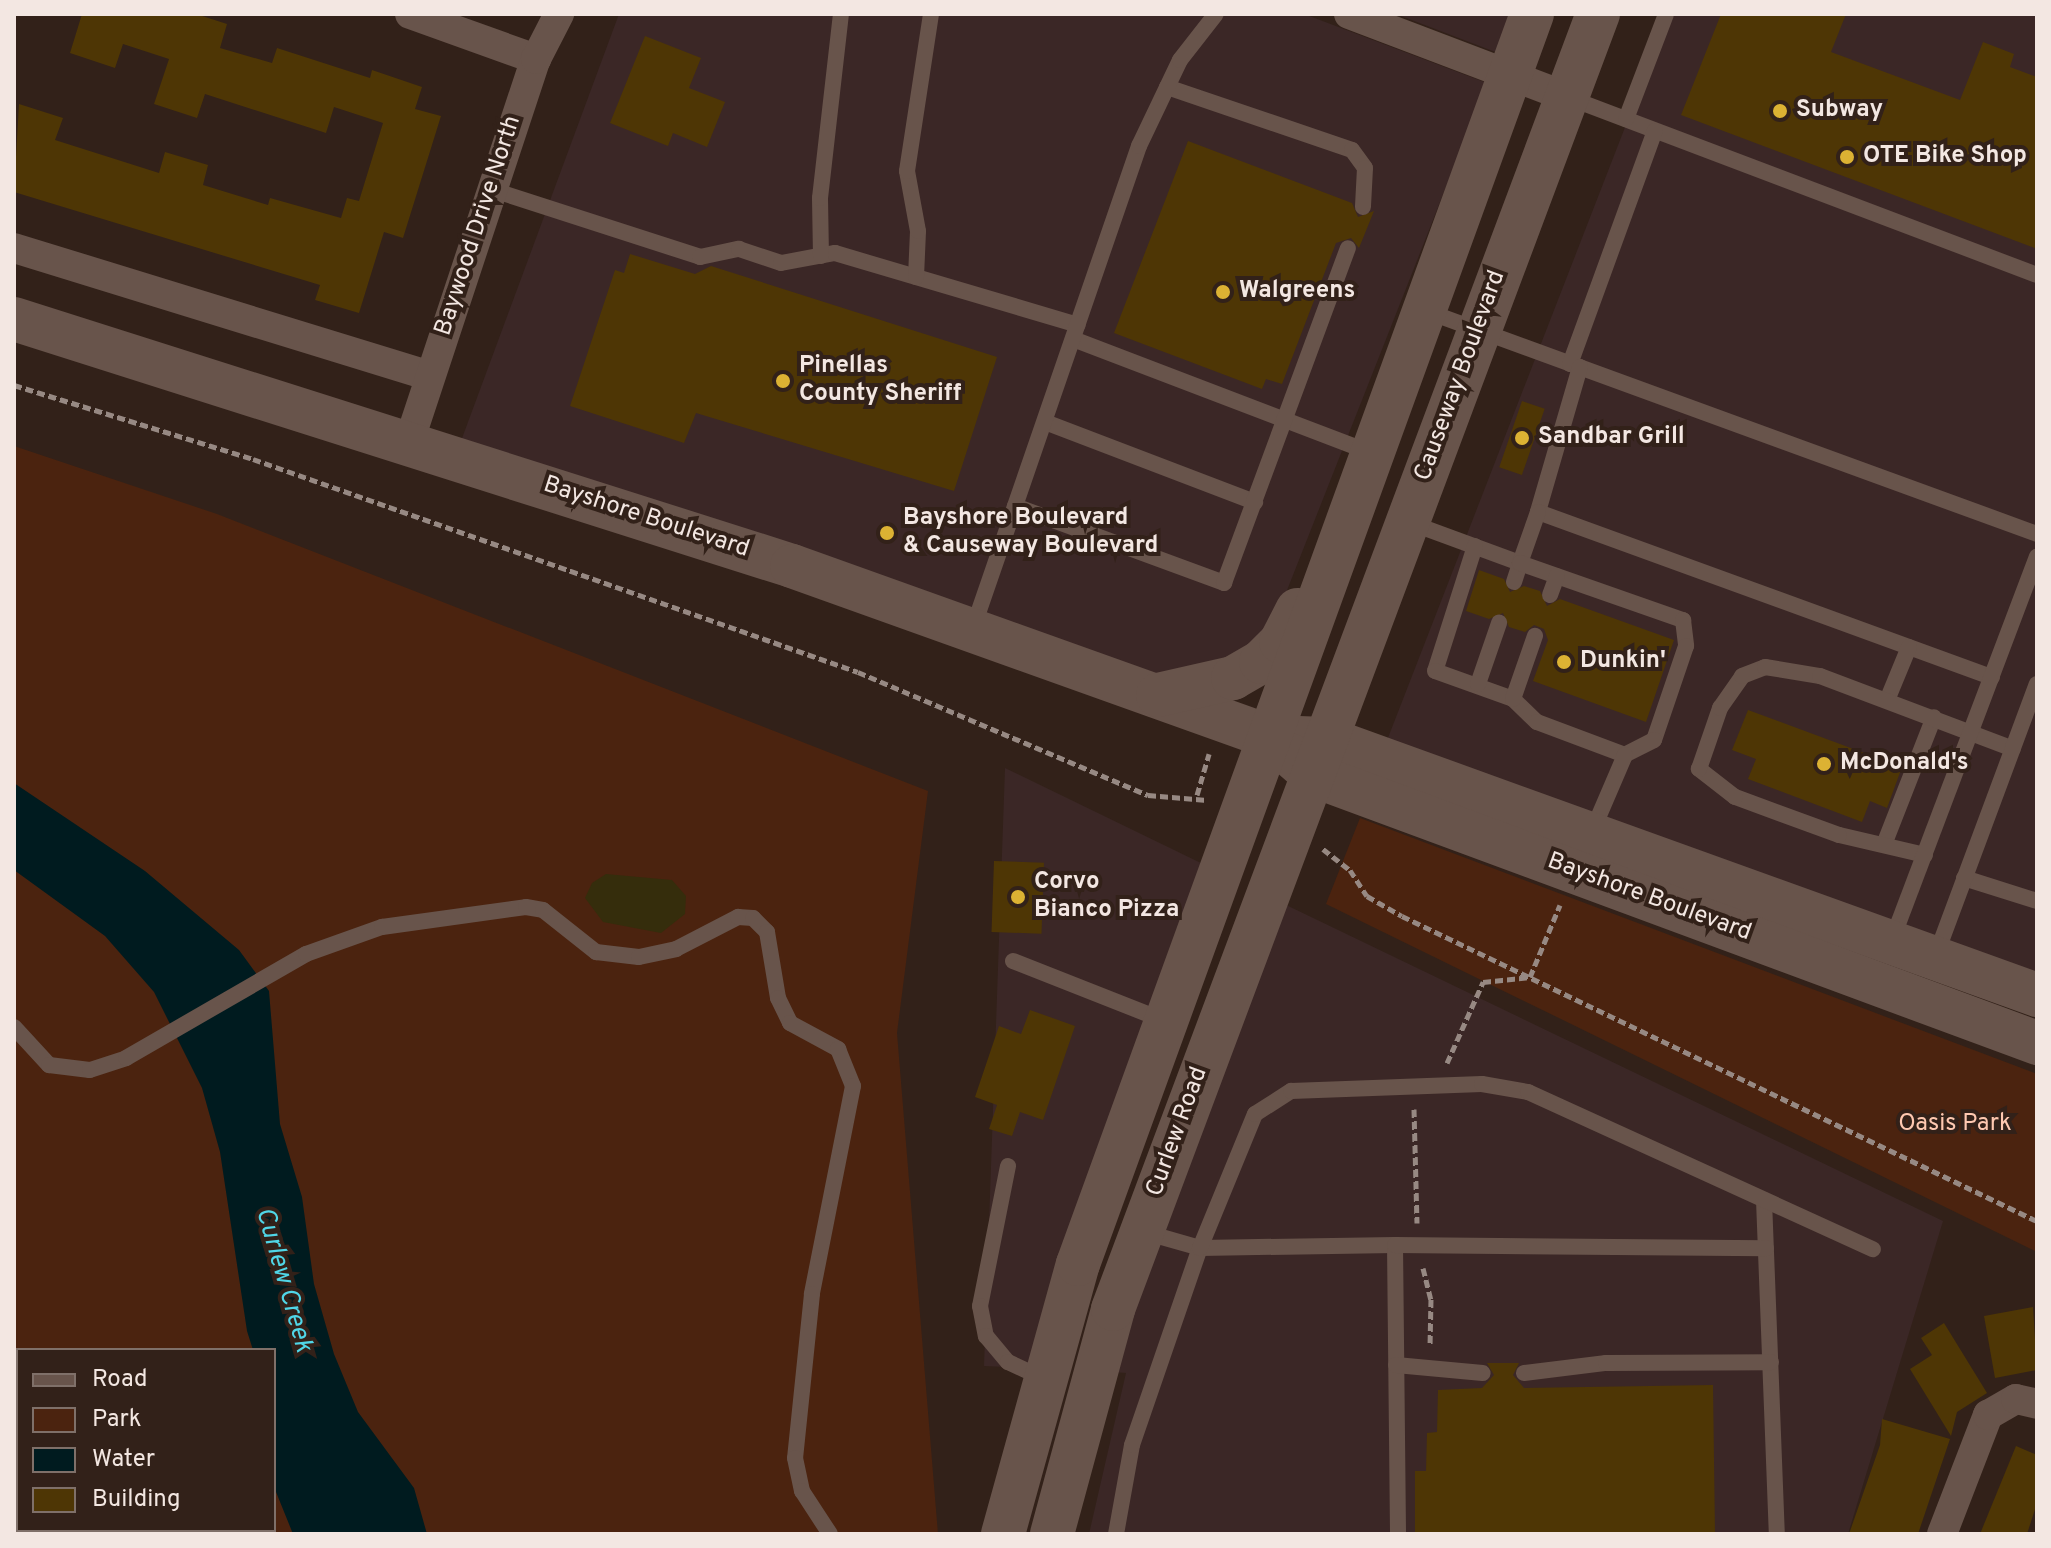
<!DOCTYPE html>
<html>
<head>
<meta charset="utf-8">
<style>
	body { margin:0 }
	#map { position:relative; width:2051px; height:1548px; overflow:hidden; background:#322119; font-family:Overpass,sans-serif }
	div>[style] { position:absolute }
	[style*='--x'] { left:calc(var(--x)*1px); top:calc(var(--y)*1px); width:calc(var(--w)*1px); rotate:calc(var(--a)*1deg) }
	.commercial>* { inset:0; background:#3b2726 }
	.green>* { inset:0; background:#4b230f }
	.sand>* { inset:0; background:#352d0c }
	.water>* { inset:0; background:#001b1f }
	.building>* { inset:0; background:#4e3605; transform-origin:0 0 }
	.path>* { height:5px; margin-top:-2.5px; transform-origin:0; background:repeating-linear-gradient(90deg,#978983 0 8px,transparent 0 12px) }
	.lane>* { height:16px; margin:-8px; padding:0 8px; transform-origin:8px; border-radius:8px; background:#68544b }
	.street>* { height:30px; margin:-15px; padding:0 15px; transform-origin:15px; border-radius:15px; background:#68544b }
	.secondary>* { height:44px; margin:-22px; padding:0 22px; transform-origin:22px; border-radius:22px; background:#68544b }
	.dots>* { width:22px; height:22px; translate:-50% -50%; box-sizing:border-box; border:4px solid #322119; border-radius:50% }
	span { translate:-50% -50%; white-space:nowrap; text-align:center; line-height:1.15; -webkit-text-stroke:8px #322119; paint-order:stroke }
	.poi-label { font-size:24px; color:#f3e7e2; font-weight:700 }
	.left { translate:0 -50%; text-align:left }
	.street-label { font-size:24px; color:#f3e7e2 }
	.park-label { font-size:24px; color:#fec8b0 }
	.water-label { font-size:26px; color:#50d6e7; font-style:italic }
	.frame { position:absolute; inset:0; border:16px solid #f3e7e2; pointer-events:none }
	.legend { position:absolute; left:16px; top:1348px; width:260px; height:184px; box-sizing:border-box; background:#322119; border:2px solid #7f7069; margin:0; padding:10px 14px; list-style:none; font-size:24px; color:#f3e7e2 }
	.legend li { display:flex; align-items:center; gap:16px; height:40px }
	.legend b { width:40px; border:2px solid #7f7069 }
</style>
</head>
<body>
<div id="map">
	<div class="commercial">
		<i style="clip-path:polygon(619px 14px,1304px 14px,1487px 83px,1282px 603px,1249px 652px,1159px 678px,461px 441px)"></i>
		<i style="clip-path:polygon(1396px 14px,1513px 14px,1498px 53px)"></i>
		<i style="clip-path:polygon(1669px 14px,2037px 14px,2037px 978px,1386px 743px)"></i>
		<i style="clip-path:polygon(1005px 768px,1205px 865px,1027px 1368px,984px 1366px)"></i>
		<i style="clip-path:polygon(1282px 903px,1943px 1221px,1848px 1534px,1089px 1534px,1126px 1373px,1113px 1372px)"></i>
	</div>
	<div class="green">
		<i style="clip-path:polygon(evenodd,14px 446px,217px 514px,928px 791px,897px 1033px,938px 1534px,14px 1534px,14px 446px,18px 1350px,274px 1350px,274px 1530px,18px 1530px,18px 1350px)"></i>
		<i style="clip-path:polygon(1360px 818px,2037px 1074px,2037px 1252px,1326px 904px)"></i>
	</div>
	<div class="sand">
		<i style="clip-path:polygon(606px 874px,672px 880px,686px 896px,685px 914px,661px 933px,603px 922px,585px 898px,592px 883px)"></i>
	</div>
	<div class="water">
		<i style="clip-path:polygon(14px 783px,145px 871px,239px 950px,269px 991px,280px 1124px,302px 1197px,314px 1284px,334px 1354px,358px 1412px,414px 1488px,427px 1534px,293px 1534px,274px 1487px,274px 1350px,253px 1350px,247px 1331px,220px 1152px,202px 1088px,154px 992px,105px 936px,14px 870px)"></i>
	</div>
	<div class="building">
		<i style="clip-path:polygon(82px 14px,196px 14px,227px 24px,220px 48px,272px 63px,277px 48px,370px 78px,372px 70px,422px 87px,415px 109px,441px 116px,403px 238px,384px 232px,359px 313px,315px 300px,320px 285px,14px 192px,19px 104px,63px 118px,55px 140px,159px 173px,165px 152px,208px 165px,203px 185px,268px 205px,270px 198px,341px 218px,347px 198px,359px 201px,383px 123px,334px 107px,326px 133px,205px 94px,197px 118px,154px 104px,169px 59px,123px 44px,115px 68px,70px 53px)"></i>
		<i style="clip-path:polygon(1721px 14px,1846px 14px,1831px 52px,1960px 100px,1983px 42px,2014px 54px,2010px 67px,2037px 77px,2037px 249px,1681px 115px)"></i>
		<i style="clip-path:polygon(645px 36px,701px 58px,689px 88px,725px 102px,707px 147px,673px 133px,668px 146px,610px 123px)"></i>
		<i style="clip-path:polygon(1188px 141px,1352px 203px,1358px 217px,1374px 211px,1359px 248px,1351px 238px,1336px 243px,1282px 384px,1266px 379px,1262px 389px,1114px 333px)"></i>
		<i style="clip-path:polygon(630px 254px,695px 274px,711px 266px,997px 357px,954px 491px,696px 413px,684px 443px,570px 406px,615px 270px,624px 273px)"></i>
		<i style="left:1522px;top:401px;width:24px;height:70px;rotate:19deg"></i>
		<i style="clip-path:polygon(1479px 570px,1504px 579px,1510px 592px,1524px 586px,1540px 591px,1547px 606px,1560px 599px,1674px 640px,1646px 722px,1533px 681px,1548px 640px,1544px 629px,1534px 625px,1525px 632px,1509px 627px,1503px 613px,1489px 619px,1466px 611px)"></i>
		<i style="clip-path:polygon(1748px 710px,1902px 767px,1887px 808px,1870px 801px,1862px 822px,1748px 779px,1756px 759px,1732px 750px)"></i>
		<i style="left:994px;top:861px;width:50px;height:71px;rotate:2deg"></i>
		<i style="clip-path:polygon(1030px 1010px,1075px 1026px,1043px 1120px,1020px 1112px,1012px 1136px,989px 1129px,997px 1105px,975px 1097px,999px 1026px,1021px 1034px)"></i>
		<i style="clip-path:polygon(2033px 1307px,2037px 1370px,1995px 1378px,1984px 1316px)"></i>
		<i style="clip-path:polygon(1944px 1323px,1987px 1393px,1957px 1412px,1951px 1436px,1910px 1369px,1932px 1355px,1921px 1338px)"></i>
		<i style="clip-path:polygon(1487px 1363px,1519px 1363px,1513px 1375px,1524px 1388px,1713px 1385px,1715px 1534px,1415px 1534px,1415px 1471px,1426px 1471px,1427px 1433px,1437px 1432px,1438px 1390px,1482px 1388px,1494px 1375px)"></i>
		<i style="clip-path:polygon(1882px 1419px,1950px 1439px,1918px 1534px,1849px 1534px,1880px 1445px)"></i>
		<i style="clip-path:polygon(2016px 1446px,2037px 1455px,2037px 1503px,2027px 1534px,1980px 1534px)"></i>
	</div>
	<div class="path">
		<i style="--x:14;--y:385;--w:250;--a:17.2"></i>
		<i style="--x:253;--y:459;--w:641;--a:19.4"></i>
		<i style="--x:858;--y:672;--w:315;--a:23"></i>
		<i style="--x:1148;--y:795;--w:59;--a:4.8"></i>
		<i style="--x:1197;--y:795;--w:43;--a:-73.7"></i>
		<i style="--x:1323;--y:849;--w:34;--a:38"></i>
		<i style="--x:1350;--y:870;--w:31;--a:57"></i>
		<i style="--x:1367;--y:896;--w:40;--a:29.7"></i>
		<i style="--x:1402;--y:916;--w:704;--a:25.66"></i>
		<i style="--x:1447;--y:1063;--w:89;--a:-66"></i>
		<i style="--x:1483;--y:982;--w:47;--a:-6.1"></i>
		<i style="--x:1530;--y:977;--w:78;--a:-67.4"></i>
		<i style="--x:1414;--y:1109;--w:114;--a:88.5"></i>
		<i style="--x:1423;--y:1268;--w:32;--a:76"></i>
		<i style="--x:1431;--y:1299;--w:46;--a:91.2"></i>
	</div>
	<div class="lane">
		<i style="--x:1167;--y:87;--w:195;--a:18.8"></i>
		<i style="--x:1352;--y:150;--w:22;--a:54"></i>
		<i style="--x:1365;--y:168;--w:39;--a:93"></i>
		<i style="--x:1567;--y:97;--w:503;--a:20.74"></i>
		<i style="--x:1626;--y:119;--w:112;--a:-69.1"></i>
		<i style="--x:490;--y:189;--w:221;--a:17.9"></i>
		<i style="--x:700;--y:257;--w:40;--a:-12"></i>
		<i style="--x:739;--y:249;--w:44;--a:18.4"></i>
		<i style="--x:781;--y:263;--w:55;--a:-10.5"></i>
		<i style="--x:835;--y:253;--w:253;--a:16.5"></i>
		<i style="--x:821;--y:256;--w:58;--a:-91"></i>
		<i style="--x:820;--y:198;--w:185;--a:-83.5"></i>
		<i style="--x:916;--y:277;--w:46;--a:-87.5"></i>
		<i style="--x:918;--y:231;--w:61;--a:-100.4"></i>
		<i style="--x:907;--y:171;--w:159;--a:-81.3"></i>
		<i style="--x:1426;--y:311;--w:650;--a:20.05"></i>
		<i style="--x:1073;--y:339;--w:305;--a:20.9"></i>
		<i style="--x:1570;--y:364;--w:248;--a:-70"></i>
		<i style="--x:1580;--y:367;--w:151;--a:106.2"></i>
		<i style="--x:1538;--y:512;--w:483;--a:20"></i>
		<i style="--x:1045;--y:422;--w:225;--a:20.9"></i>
		<i style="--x:1015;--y:506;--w:223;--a:20.2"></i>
		<i style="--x:1224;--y:583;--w:357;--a:-69.7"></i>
		<i style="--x:1411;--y:523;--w:116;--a:20.2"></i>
		<i style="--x:1520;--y:563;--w:54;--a:-70.6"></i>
		<i style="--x:1475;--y:546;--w:131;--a:107.7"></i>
		<i style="--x:1435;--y:671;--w:83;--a:19.7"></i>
		<i style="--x:1513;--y:699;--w:33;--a:44"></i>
		<i style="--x:1537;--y:722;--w:94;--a:20.6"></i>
		<i style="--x:1514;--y:582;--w:20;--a:-72"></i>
		<i style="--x:1520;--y:563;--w:173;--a:19.3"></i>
		<i style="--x:1683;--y:620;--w:26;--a:83"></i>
		<i style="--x:1686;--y:646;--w:99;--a:108.8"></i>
		<i style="--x:1654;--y:740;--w:33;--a:153"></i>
		<i style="--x:1625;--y:755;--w:84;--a:113.2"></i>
		<i style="--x:1550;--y:595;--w:20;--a:-70"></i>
		<i style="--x:973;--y:628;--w:510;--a:-71"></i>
		<i style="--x:1139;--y:146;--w:95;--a:-64.5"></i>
		<i style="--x:1180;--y:60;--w:58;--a:-52"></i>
		<i style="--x:1478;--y:684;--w:65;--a:-71"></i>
		<i style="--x:1888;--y:698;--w:55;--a:-67.6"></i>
		<i style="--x:1513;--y:699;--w:67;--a:-70.8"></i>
		<i style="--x:1885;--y:842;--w:134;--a:-68.6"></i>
		<i style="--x:1925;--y:855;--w:88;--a:-166.9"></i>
		<i style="--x:1839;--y:835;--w:111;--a:-159.9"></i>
		<i style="--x:1735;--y:797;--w:46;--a:-142.1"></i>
		<i style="--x:1699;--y:769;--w:65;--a:-71"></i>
		<i style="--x:1720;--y:708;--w:39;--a:-55"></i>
		<i style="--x:1742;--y:676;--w:25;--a:-21"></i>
		<i style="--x:1765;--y:667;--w:56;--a:9.3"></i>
		<i style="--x:1820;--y:676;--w:206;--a:20.7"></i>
		<i style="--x:1964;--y:878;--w:77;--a:17.5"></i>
		<i style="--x:1892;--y:940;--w:410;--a:-69.3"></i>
		<i style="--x:1936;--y:955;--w:289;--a:-69.6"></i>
		<i style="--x:1013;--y:961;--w:163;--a:21.5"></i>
		<i style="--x:14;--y:1027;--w:52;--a:47.4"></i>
		<i style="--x:49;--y:1065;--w:41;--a:7"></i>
		<i style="--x:90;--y:1070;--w:38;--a:-18"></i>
		<i style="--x:126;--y:1058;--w:208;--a:-30"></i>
		<i style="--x:306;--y:954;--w:81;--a:-19.6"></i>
		<i style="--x:382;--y:927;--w:145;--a:-7.9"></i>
		<i style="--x:526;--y:907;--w:17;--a:10"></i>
		<i style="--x:543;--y:910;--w:68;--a:38.4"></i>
		<i style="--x:596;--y:952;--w:43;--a:6.6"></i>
		<i style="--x:639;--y:957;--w:38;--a:-12"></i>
		<i style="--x:676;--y:949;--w:70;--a:-27.3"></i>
		<i style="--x:738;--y:917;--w:15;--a:4"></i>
		<i style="--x:753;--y:918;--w:20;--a:45"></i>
		<i style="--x:767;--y:932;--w:67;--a:80.5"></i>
		<i style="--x:778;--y:998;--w:28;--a:64"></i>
		<i style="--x:790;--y:1023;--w:55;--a:28.4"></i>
		<i style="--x:838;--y:1049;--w:40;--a:68"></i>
		<i style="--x:853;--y:1086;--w:212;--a:101.2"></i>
		<i style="--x:812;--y:1294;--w:165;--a:95.9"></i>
		<i style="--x:795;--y:1458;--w:34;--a:78"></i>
		<i style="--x:802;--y:1491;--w:51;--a:56.9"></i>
		<i style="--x:1008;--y:1166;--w:143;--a:101.3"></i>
		<i style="--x:980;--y:1306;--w:31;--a:79"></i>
		<i style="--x:986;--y:1336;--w:34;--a:50"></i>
		<i style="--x:1008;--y:1362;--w:38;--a:25"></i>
		<i style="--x:1764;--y:1200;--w:334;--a:87.8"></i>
		<i style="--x:1144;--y:1232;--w:58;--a:15.9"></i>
		<i style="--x:1200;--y:1248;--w:195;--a:-0.9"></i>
		<i style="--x:1395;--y:1245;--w:289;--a:89.4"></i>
		<i style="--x:1395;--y:1245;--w:371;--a:0.5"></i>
		<i style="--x:1396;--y:1365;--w:87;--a:5.3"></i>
		<i style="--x:1524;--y:1373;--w:83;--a:-7"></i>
		<i style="--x:1606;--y:1363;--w:165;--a:-0.3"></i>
		<i style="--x:14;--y:1515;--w:5;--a:37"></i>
		<i style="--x:39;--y:1530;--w:7;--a:34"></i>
		<i style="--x:1116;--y:1534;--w:90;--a:-79.8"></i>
		<i style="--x:1132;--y:1445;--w:208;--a:-71"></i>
		<i style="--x:1200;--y:1248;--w:145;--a:-67.7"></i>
		<i style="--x:1255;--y:1114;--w:43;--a:-32.6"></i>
		<i style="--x:1291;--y:1091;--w:191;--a:-2.1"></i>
		<i style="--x:1482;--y:1084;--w:47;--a:9.9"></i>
		<i style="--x:1528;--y:1092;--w:379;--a:24.5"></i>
	</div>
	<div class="street">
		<i style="--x:410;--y:14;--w:134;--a:19.7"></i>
		<i style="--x:1349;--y:14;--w:233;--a:20.8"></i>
		<i style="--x:14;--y:248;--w:435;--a:17.1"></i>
		<i style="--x:409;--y:442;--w:404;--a:-71.7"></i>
		<i style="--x:536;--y:59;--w:51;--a:-62.9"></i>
		<i style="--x:1942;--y:1534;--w:128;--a:-68.9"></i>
		<i style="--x:1988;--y:1415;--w:32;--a:-30"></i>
		<i style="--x:2016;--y:1399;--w:22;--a:13"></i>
	</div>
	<div class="secondary">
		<i style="--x:14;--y:319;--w:816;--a:17.61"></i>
		<i style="--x:792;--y:566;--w:508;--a:19.68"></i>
		<i style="--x:1270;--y:737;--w:57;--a:2"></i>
		<i style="--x:1327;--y:739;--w:755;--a:19.83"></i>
		<i style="--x:1158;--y:695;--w:77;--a:-12.8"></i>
		<i style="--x:1233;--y:678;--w:32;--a:-30"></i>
		<i style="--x:1261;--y:662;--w:28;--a:-45"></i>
		<i style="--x:1281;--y:642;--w:36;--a:-63"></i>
		<i style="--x:1290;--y:755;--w:30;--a:41"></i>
		<i style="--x:1313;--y:775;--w:772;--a:20.31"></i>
		<i style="--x:1003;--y:1534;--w:280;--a:-74.5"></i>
		<i style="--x:1078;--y:1264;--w:1330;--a:-70.04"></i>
		<i style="--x:1052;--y:1534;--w:233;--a:-74.8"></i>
		<i style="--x:1113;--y:1309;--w:1383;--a:-69.47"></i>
	</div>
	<div class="dots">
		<i style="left:1780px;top:111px;background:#dcb233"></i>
		<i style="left:1847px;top:157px;background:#dcb233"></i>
		<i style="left:1223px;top:292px;background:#dcb233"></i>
		<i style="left:783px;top:381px;background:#dcb233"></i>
		<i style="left:1522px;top:438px;background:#dcb233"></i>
		<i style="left:887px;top:533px;background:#dcb233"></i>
		<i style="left:1564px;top:662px;background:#dcb233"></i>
		<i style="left:1824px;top:764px;background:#dcb233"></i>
		<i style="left:1018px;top:897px;background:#dcb233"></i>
	</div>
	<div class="poi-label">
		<span class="left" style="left:1796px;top:111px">Subway</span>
		<span class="left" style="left:1863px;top:157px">OTE Bike Shop</span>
		<span class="left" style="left:1239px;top:292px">Walgreens</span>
		<span class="left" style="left:799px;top:381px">Pinellas<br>County Sheriff</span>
		<span class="left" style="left:1538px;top:438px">Sandbar Grill</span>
		<span class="left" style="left:903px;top:533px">Bayshore Boulevard<br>&amp; Causeway Boulevard</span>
		<span class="left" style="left:1580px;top:662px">Dunkin'</span>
		<span class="left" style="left:1840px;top:764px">McDonald's</span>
		<span class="left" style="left:1034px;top:897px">Corvo<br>Bianco Pizza</span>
	</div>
	<div class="street-label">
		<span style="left:479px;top:226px;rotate:-72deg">Baywood Drive North</span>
		<span style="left:1461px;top:376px;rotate:-70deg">Causeway Boulevard</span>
		<span style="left:646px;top:518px;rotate:18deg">Bayshore Boulevard</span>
		<span style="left:1649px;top:898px;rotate:20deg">Bayshore Boulevard</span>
		<span style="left:1178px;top:1132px;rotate:-70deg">Curlew Road</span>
	</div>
	<div class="park-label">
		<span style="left:1955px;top:1125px">Oasis Park</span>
	</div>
	<div class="water-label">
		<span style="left:283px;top:1280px;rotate:74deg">Curlew Creek</span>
	</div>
	<div class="frame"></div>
	<ul class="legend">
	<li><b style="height:10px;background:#68544b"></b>Road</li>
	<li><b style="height:22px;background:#4b230f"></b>Park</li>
	<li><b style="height:22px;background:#001b1f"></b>Water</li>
	<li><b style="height:22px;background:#4e3605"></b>Building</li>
	</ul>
</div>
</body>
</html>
